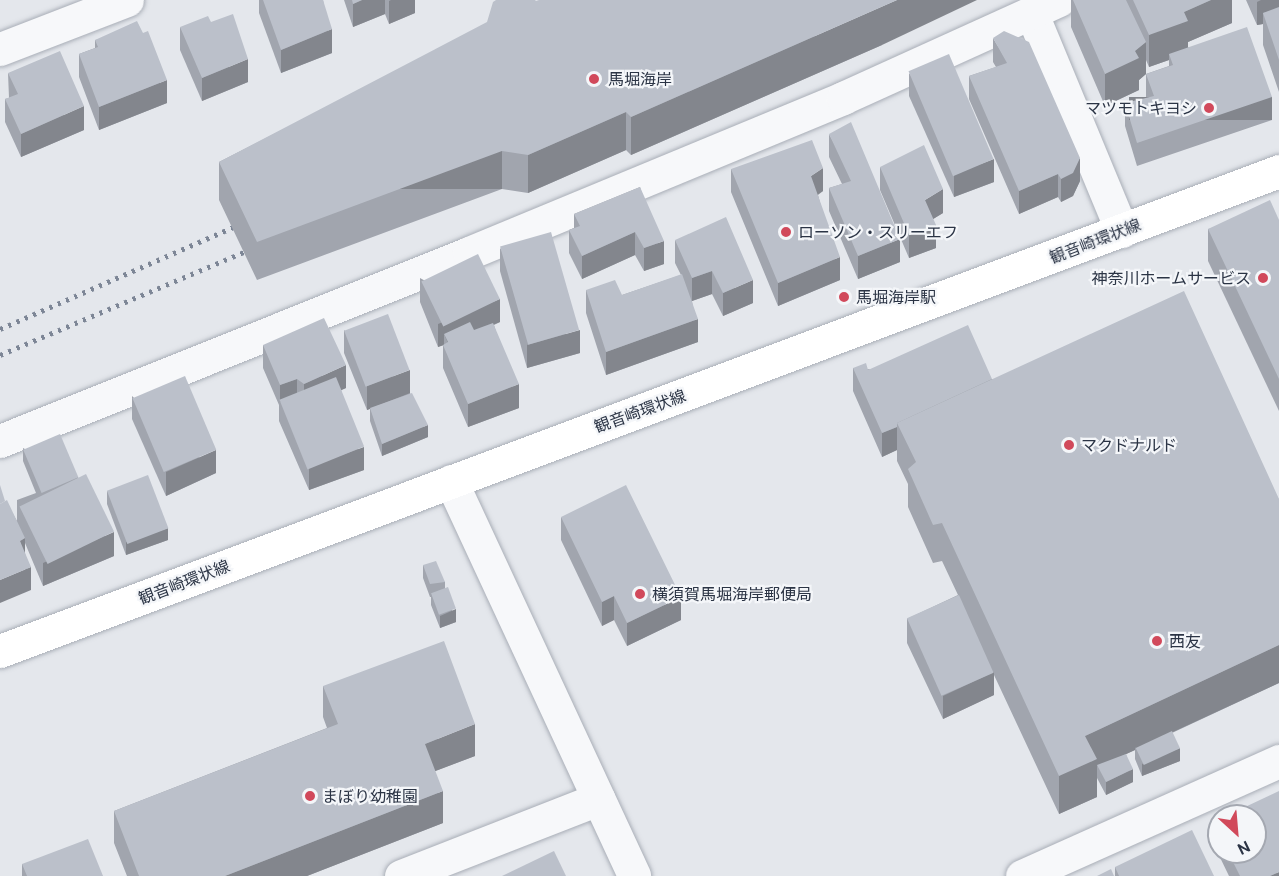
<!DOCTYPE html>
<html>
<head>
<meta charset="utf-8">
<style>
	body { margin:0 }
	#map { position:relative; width:1279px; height:876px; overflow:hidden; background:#e4e7ec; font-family:Ubuntu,"Noto Sans JP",sans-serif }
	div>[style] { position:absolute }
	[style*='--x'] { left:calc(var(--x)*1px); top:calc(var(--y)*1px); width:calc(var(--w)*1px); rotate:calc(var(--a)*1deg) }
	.roads { filter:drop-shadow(0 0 2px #a9aeb7) drop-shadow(0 0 2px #a9aeb7) }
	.minor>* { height:33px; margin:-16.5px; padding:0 16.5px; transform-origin:16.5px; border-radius:16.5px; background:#f7f8fa }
	.tertiary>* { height:33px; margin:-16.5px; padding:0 16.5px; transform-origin:16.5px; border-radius:16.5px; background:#f7f8fa }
	.secondary>* { height:33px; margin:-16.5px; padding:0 16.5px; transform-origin:16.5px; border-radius:16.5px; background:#fff }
	.rail>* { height:4.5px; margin-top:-2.25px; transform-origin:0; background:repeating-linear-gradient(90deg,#7d8696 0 3px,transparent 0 9px) }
	.wall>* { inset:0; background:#a1a5ae }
	.shaded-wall>* { inset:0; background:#83868d; transform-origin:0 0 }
	.building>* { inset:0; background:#bbc0ca; transform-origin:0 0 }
	.dots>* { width:16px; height:16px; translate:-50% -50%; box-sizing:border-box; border:3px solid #f4f6f9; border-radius:50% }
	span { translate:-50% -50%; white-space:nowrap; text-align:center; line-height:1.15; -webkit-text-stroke:4.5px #f4f6f9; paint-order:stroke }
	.poi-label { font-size:16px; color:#2b3445 }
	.left { translate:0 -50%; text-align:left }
	.right { translate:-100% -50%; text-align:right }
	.street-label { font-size:16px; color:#2b3445 }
	.north { position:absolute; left:1207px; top:804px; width:60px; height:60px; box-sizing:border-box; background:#f4f6f9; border:2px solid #a4a8b1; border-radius:50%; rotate:154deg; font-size:16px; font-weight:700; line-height:24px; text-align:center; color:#2b3445 }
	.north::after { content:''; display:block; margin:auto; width:21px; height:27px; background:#d1495b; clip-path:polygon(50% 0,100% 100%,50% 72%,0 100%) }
</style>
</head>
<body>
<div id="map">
	<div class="roads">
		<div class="minor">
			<i style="--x:1032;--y:14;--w:235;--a:67.5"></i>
			<i style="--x:0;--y:49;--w:136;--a:-21.1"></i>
			<i style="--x:0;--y:441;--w:505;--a:-21.84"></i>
			<i style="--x:469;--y:253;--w:405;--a:-22.5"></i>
			<i style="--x:843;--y:98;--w:237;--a:-24.4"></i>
			<i style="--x:401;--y:876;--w:212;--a:-21.3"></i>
			<i style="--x:1022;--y:876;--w:282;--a:-24.1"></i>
		</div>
		<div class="tertiary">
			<i style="--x:451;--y:481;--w:435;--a:65.1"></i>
		</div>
		<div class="secondary">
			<i style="--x:0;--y:651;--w:1366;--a:-20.57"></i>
		</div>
	</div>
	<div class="rail">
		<i style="--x:0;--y:329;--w:270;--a:-23.6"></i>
		<i style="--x:0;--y:355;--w:282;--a:-22.9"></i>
	</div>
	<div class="wall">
		<i style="clip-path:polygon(259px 0,323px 0,332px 53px,281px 73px,259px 13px)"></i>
		<i style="clip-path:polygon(344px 0,415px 0,415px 13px,389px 24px,385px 14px,353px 27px)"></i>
		<i style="clip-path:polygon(1071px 0,1232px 0,1232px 23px,1188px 42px,1188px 47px,1272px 120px,1137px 166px,1125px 126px,1125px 103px,1146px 97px,1146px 74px,1169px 66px,1169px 60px,1149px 67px,1146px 60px,1146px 74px,1139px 80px,1139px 90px,1105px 106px,1071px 27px)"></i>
		<i style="clip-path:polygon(1246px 0,1279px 0,1279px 92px,1263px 45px,1263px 24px,1257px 25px)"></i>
		<i style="clip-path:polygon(536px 1px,882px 45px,631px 155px,626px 150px,528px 193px,502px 189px,257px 280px,219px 200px,219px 162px)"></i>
		<i style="clip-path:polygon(180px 27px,248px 82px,202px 101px,180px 50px)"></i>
		<i style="clip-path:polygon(143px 33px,167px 103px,99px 130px,79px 77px,79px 54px,95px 48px,95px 40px)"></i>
		<i style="clip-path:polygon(993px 38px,1080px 181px,1073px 196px,1061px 202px,1058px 197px,1019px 214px,969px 99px,969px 76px,996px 67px,993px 62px)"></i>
		<i style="clip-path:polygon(8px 73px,84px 130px,21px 157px,5px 122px,5px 99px,9px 98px)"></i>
		<i style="clip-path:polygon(909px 73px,994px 182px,954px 197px,909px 96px)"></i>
		<i style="clip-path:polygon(829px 134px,900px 262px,858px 279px,829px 211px,829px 188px,842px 184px,829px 157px)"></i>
		<i style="clip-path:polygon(880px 167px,943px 213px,933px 219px,936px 248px,909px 258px,880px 190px)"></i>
		<i style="clip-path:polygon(731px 169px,823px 191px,818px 195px,840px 280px,778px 306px,731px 192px)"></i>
		<i style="clip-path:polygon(640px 187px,664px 264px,644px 271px,635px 255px,582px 279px,569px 253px,569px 230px,574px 228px,574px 214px)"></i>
		<i style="clip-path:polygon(1279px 220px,1279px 411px,1208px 261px,1208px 229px)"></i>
		<i style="clip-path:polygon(675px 240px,753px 303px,723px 316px,712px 294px,692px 301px,698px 342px,606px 375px,586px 313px,586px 290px,622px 295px,681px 275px,675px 263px)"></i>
		<i style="clip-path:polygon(500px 248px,580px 353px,527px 368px,500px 271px)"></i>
		<i style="clip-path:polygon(420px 278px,500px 322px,494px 325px,519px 408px,468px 427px,443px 368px,443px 345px,438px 347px,420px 302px)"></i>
		<i style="clip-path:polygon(344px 330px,410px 393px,428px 437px,382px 456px,370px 421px,370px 409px,367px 410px,344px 353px)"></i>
		<i style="clip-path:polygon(263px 345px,346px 388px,341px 390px,364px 470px,309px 490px,279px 421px,279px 405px,263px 368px)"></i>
		<i style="clip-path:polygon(853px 368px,992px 379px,1279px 499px,1279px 683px,1172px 733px,1180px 761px,1142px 776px,1135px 759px,1135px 750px,1126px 754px,1133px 782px,1106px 795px,1097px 778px,1097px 768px,1097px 797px,1059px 814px,994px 675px,994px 695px,943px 719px,907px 643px,907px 619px,958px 595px,942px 561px,933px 563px,908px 507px,908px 484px,897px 461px,897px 450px,882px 457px,853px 391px)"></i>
		<i style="clip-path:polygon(132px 396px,216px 473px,166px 496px,132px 419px)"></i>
		<i style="clip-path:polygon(23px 448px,78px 477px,114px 556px,43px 586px,25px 543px,25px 553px,31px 590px,5px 501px,17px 521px,17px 500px,36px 493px,23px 461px)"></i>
		<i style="clip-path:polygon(107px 491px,168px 540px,126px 555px,107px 504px)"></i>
		<i style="clip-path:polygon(561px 517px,681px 620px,627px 646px,614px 620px,602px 626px,561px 540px)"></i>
		<i style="clip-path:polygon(423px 565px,445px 582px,445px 588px,456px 622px,440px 628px,431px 605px,431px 597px,430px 597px,423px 578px)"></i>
		<i style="clip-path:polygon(323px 686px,475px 756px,435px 771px,443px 823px,307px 876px,127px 876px,114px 843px,114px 811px,327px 728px,323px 717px)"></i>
		<i style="clip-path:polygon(1219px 819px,1219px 852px,1255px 852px,1279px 876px,1229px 876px,1214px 845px,1214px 822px)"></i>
		<i style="clip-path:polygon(22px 864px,103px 876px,22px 876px)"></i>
		<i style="clip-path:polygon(1115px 867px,1214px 876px,1115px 876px)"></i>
	</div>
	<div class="shaded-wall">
		<i style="clip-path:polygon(362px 0,385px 0,385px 14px,353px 27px,353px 4px)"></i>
		<i style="clip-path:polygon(391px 0,415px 0,415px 13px,389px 24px,389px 1px)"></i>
		<i style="clip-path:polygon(897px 0,977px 0,882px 45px,631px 155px,631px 117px)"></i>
		<i style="clip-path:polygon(1211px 0,1232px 0,1232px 23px,1188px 42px,1188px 53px,1169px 54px,1169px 60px,1149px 67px,1149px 35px,1184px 12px)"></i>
		<i style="clip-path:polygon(1261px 0,1279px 0,1279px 9px,1263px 13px,1263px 24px,1257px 25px,1257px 2px)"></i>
		<i style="clip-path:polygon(332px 29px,332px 53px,281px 73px,281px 50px)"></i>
		<i style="clip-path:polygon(1146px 42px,1146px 74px,1139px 80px,1139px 90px,1105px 106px,1105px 74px)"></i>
		<i style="clip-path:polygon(248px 59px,248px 82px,202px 101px,202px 78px)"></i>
		<i style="clip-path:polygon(167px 80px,167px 103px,99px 130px,99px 107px)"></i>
		<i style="left:1272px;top:97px;width:23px;height:143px;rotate:90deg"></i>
		<i style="clip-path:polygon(84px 106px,84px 130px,21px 157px,21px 134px)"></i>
		<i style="clip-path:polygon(626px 112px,626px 150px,528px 193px,528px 155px)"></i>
		<i style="left:502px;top:151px;width:38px;height:261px;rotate:90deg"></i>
		<i style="clip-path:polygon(1080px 158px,1080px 181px,1073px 196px,1061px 202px,1061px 179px)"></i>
		<i style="clip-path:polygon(994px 159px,994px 182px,954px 197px,954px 174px)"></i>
		<i style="clip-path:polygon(823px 168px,823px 191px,811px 199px,811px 176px)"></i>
		<i style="clip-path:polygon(1058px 174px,1058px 197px,1019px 214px,1019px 191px)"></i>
		<i style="clip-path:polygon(943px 189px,943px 213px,925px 224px,925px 200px)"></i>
		<i style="clip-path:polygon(936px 225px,936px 248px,909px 258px,909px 235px)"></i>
		<i style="clip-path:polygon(635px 232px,635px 255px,582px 279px,582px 256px)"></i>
		<i style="clip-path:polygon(900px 239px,900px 262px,858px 279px,858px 256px)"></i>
		<i style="clip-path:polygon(664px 241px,664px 264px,644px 271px,644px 248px)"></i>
		<i style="clip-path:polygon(840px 257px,840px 280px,778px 306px,778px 283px)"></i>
		<i style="clip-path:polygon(712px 271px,712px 294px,692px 301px,692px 278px)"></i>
		<i style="clip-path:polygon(753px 280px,753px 303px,723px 316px,723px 293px)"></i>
		<i style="clip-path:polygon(500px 299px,500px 322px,448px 343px,444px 334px,444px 345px,438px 347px,438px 324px)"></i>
		<i style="clip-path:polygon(698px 319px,698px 342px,606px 375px,606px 352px)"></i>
		<i style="clip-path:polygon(580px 330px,580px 353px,527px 368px,527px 345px)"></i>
		<i style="clip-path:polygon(346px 365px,346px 388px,304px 407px,304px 384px)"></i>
		<i style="clip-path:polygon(410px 370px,410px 393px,367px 410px,367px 386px)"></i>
		<i style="clip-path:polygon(297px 379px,297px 402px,280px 402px,280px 385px)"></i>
		<i style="clip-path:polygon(519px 384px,519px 408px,468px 427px,468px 404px)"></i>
		<i style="clip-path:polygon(428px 425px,428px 437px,382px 456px,382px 444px)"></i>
		<i style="clip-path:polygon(897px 427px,897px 450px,882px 457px,882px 433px)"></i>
		<i style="clip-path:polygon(364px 447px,364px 470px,309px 490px,309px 467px)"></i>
		<i style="clip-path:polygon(216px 450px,216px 473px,166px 496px,166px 472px)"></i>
		<i style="clip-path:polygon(168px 528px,168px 540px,126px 555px,126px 542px)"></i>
		<i style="clip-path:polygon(114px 532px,114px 556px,43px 586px,43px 563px)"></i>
		<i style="clip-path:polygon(25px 538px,25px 562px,20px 541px)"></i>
		<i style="clip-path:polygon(31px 567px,31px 590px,0 603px,0 580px)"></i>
		<i style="clip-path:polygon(614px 596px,614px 620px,602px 626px,602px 602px)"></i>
		<i style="clip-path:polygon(681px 597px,681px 620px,627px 646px,627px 623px)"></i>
		<i style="clip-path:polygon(456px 609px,456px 622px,440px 628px,440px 616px)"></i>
		<i style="clip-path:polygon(1279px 645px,1279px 683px,1136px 749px,1135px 747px,1135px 750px,1098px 767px,1097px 765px,1097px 797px,1059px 814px,1059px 776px,1085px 736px)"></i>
		<i style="clip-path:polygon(994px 672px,994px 695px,943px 719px,943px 696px)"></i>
		<i style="clip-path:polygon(475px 724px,475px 756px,425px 775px,425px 744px)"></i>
		<i style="clip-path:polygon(1180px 748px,1180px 761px,1142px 776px,1142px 764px)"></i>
		<i style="clip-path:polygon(1133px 769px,1133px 782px,1106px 795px,1106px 782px)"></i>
		<i style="clip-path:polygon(443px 791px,443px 823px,307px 876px,225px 876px)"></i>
		<i style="clip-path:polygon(1279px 872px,1279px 876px,1270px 876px)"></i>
	</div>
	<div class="building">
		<i style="clip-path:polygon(263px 0,323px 0,332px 29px,281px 50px)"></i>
		<i style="clip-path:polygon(352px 0,362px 0,353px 4px)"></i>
		<i style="clip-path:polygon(496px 0,535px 0,536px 1px,539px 0,897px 0,631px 117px,626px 112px,528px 155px,502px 151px,257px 242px,219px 162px,487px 22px,493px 2px)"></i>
		<i style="clip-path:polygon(1073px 0,1126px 0,1146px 42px,1135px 51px,1139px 58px,1105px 74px)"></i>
		<i style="clip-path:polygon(1133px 0,1211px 0,1184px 12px,1188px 21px,1149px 35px)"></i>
		<i style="clip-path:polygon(1279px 7px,1279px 60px,1263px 13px)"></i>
		<i style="clip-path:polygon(233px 14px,248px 59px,202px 78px,180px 27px,208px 16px,211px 22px)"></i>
		<i style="clip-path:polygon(137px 21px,143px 33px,148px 31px,167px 80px,99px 107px,79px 54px,98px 47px,95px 40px)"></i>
		<i style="clip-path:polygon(1247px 27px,1272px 97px,1137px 143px,1125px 103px,1154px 96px,1146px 74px,1173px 65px,1169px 54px)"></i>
		<i style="clip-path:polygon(1004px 31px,1029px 42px,1080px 158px,1073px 173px,1061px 179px,1058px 174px,1019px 191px,969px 76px,1007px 63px,993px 38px)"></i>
		<i style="clip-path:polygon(60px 51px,84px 106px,21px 134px,5px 99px,18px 94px,8px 73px)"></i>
		<i style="left:949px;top:54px;width:114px;height:44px;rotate:67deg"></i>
		<i style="clip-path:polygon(851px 122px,900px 239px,858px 256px,829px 188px,851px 181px,829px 134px)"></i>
		<i style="clip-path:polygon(812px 140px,823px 168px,811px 176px,840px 257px,778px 283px,731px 169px)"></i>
		<i style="clip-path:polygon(924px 145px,943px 189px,925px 200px,936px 225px,909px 235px,880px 167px)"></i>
		<i style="clip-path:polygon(640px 187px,664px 241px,644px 248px,635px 232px,582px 256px,569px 230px,580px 226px,574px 214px)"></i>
		<i style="clip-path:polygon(1270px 200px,1279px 220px,1279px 379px,1208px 229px)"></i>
		<i style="clip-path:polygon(726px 217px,753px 280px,723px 293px,712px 271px,692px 278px,675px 240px)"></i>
		<i style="left:551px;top:232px;width:102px;height:53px;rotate:74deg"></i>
		<i style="left:478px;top:254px;width:50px;height:63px;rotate:64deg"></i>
		<i style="clip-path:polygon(682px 274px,698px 319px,606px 352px,586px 290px,615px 280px,622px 295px)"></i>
		<i style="clip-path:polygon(1184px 291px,1279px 499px,1279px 645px,1085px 736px,1097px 759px,1059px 776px,942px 523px,933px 525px,908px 469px,916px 462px,897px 423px)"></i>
		<i style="left:388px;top:314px;width:60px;height:47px;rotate:69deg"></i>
		<i style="clip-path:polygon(324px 318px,346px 365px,304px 384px,297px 379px,280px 385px,263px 345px)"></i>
		<i style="clip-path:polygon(470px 322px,474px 330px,493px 323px,519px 384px,468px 404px,443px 345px,448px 342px,444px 334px)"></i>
		<i style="clip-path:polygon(968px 325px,992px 379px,897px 423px,897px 427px,882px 433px,853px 368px,866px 363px,868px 370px)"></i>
		<i style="left:185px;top:376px;width:80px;height:57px;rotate:67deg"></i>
		<i style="left:336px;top:377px;width:75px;height:61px;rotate:68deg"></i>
		<i style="clip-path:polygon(412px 393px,428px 425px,382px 444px,370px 408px)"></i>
		<i style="left:60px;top:434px;width:47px;height:40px;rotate:67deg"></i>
		<i style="left:86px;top:474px;width:64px;height:74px;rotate:64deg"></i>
		<i style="left:148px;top:475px;width:57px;height:44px;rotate:69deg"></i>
		<i style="clip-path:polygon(0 485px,5px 501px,0 504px)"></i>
		<i style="clip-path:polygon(626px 485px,681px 597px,627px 623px,614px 596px,602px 602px,561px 517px)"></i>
		<i style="clip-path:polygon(7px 500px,25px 538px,20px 541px,31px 567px,0 580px,0 504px)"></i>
		<i style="clip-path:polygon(436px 561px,445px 582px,430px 584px,423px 565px)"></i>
		<i style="left:448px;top:587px;width:23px;height:18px;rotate:70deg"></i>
		<i style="left:959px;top:595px;width:85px;height:57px;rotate:66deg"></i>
		<i style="clip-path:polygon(444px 641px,475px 724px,425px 744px,443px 791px,225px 876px,139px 876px,114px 811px,338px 724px,323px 686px)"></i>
		<i style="left:1172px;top:731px;width:19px;height:40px;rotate:65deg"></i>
		<i style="clip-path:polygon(1126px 754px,1133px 769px,1106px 782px,1097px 765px)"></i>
		<i style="clip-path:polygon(1279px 791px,1279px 872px,1270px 876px,1240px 876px,1228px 852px,1255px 852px,1255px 816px,1226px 816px)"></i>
		<i style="clip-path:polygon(1219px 819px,1219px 832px,1214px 822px)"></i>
		<i style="clip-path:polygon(1192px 830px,1214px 876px,1119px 876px,1115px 867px)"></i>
		<i style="clip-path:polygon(88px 839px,103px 876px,27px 876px,22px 864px)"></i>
		<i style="clip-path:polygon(554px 851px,566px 876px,502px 876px)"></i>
		<i style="clip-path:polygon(1111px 869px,1114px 876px,1097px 876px)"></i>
	</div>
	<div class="dots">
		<i style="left:594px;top:79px;background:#d1495b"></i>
		<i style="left:1209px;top:108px;background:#d1495b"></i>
		<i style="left:786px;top:232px;background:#d1495b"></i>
		<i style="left:1263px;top:278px;background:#d1495b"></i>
		<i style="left:844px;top:297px;background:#d1495b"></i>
		<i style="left:1069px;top:445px;background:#d1495b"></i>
		<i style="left:640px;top:594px;background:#d1495b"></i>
		<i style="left:1157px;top:641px;background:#d1495b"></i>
		<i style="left:310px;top:796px;background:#d1495b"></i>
	</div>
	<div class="poi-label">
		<span class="left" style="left:608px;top:79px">馬堀海岸</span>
		<span class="right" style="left:1197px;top:108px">マツモトキヨシ</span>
		<span class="left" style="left:798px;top:232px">ローソン・スリーエフ</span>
		<span class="right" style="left:1251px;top:278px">神奈川ホームサービス</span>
		<span class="left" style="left:856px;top:297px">馬堀海岸駅</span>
		<span class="left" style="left:1081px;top:445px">マクドナルド</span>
		<span class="left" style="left:652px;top:594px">横須賀馬堀海岸郵便局</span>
		<span class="left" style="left:1169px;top:641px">西友</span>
		<span class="left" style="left:322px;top:796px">まぼり幼稚園</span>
	</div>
	<div class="street-label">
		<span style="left:1095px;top:241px;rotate:-21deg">観音崎環状線</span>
		<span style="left:640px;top:411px;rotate:-20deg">観音崎環状線</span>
		<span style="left:184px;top:582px;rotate:-21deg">観音崎環状線</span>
	</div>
	<div class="north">N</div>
</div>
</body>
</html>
